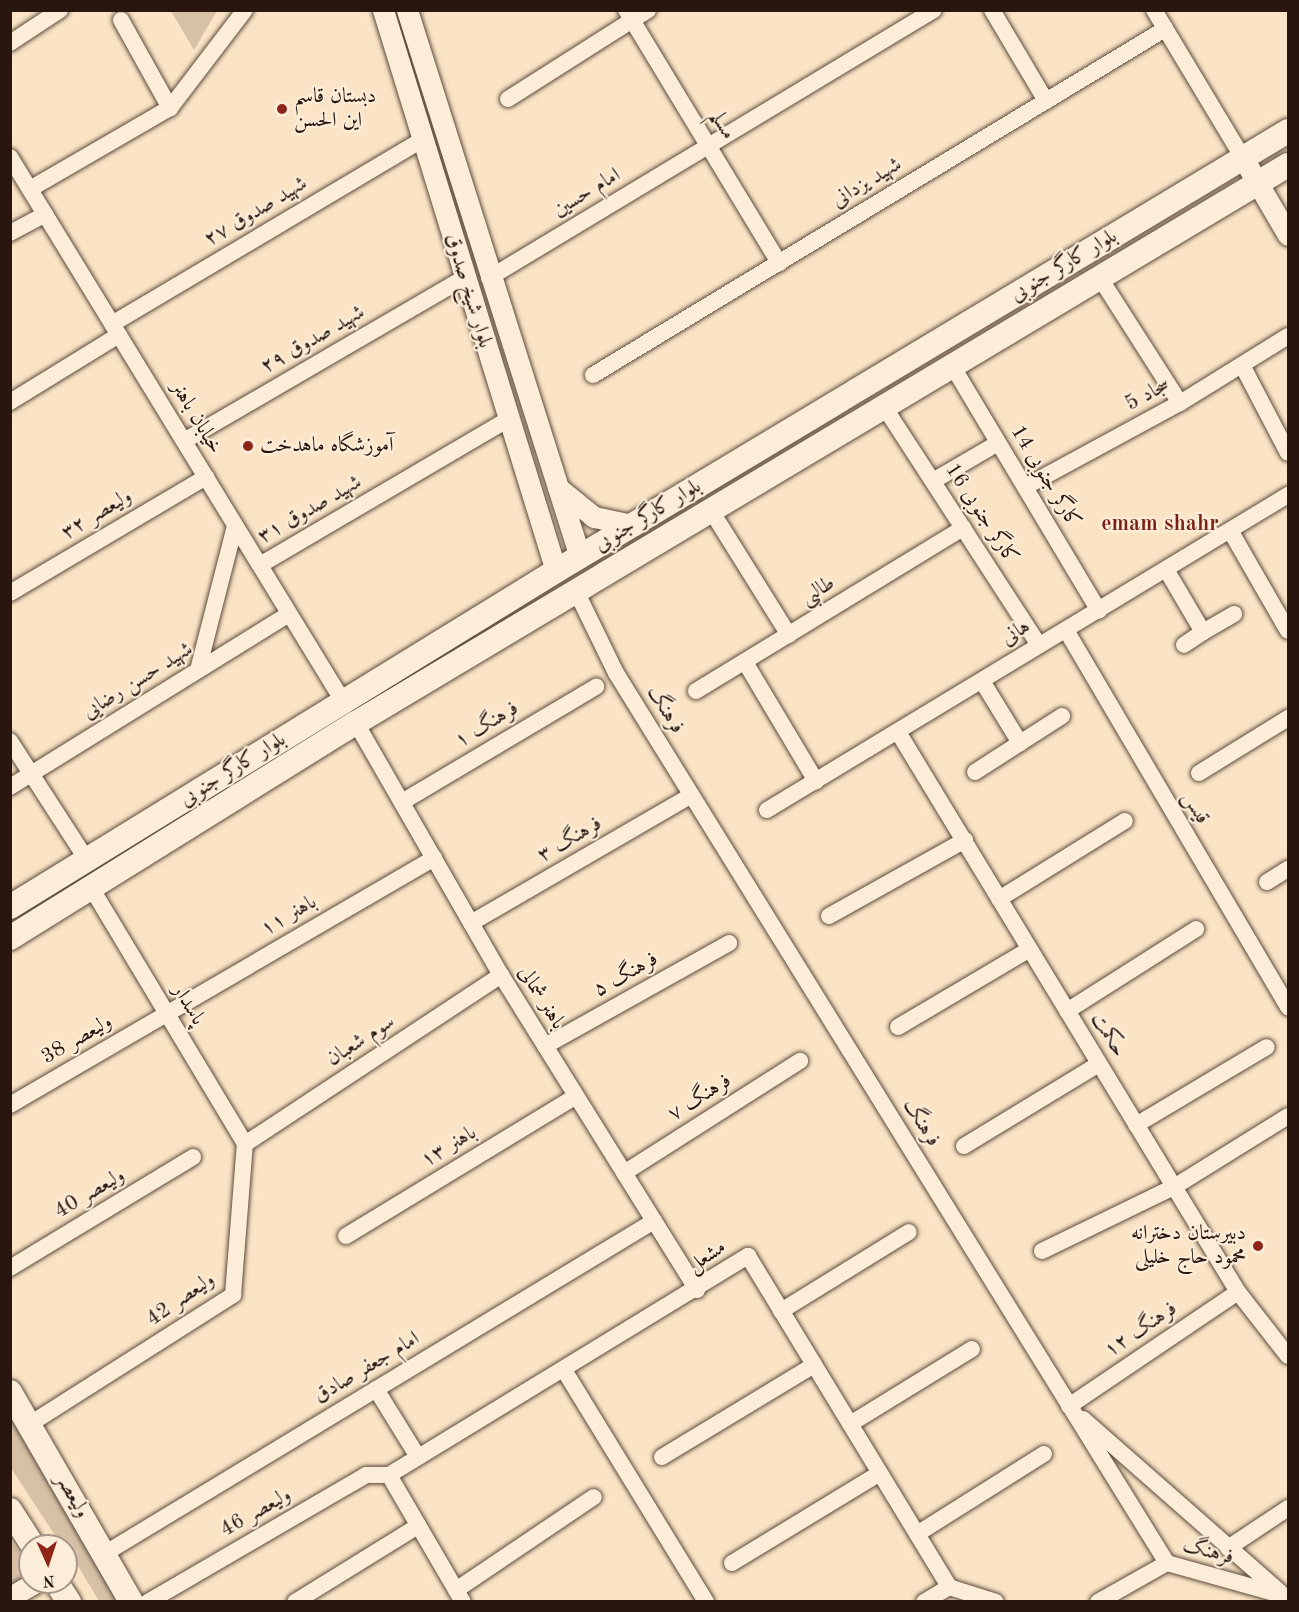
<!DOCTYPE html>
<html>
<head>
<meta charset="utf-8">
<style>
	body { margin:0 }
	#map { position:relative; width:1299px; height:1612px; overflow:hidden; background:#fae4c5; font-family:"Old Standard TT",Amiri,serif }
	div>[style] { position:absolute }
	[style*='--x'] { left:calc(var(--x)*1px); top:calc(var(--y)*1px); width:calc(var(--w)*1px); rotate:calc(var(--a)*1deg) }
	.green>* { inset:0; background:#d6c1a6 }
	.roads { filter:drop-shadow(0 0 2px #5c4a3c) drop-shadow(0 0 2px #5c4a3c) }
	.minor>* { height:16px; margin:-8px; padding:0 8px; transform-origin:8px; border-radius:8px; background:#fcedd9 }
	.tertiary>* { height:21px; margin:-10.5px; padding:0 10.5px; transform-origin:10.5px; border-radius:10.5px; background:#fcedd9 }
	.secondary>* { height:24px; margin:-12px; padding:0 12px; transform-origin:12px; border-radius:12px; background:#fcedd9 }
	.dots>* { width:16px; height:16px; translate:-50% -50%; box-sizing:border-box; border:3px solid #fcedd9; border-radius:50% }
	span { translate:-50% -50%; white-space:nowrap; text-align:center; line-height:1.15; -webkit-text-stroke:4.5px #fcedd9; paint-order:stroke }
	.poi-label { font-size:21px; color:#28160f }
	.left { translate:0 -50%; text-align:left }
	.right { translate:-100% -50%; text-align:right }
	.street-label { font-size:21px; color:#28160f }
	.neighbourhood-label { font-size:22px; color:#7a1f14; font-weight:700 }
	.frame { position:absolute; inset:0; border:12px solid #28160f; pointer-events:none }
	.north { position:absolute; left:18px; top:1534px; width:60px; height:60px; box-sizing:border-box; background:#fcedd9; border:2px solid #a79788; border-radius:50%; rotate:177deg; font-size:16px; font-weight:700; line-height:24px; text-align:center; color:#28160f }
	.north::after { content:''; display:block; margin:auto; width:21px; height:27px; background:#8f2418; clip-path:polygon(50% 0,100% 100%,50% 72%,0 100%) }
</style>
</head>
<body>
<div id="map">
	<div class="green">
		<i style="clip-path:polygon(171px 11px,217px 11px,194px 50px)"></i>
		<i style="clip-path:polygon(10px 1415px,118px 1597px,114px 1601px,99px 1601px,66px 1546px,62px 1546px,11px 1468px)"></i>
		<i style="clip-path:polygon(10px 1539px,30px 1569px,30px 1579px,10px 1589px)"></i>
	</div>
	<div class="roads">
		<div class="minor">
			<i style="--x:626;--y:10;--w:296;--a:58.8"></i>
			<i style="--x:992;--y:10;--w:106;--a:59.3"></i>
			<i style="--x:1154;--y:10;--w:173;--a:59"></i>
			<i style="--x:121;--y:20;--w:101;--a:60.9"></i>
			<i style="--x:10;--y:43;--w:60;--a:-33.4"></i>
			<i style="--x:508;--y:99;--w:166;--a:-32.4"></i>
			<i style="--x:10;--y:157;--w:640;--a:58.54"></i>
			<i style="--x:30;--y:189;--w:162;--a:-30.1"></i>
			<i style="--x:170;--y:108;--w:123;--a:-52.6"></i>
			<i style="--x:10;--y:233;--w:40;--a:-28"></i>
			<i style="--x:489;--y:278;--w:519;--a:-31.06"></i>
			<i style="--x:1100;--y:278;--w:148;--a:57.4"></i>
			<i style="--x:112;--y:324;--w:360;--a:-30.7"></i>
			<i style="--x:1242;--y:365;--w:99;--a:62.4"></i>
			<i style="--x:953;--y:367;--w:284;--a:59.1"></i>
			<i style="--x:593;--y:375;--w:669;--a:-31.17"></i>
			<i style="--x:10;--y:402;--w:128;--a:-31.6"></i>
			<i style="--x:885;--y:408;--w:283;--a:57"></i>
			<i style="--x:184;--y:441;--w:324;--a:-30.2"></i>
			<i style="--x:933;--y:481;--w:75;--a:-30.3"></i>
			<i style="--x:1025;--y:487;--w:176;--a:-28.5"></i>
			<i style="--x:1180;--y:403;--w:127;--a:-31.8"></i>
			<i style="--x:712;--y:512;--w:145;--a:58"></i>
			<i style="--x:1231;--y:532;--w:114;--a:60.1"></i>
			<i style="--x:260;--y:565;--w:286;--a:-30.4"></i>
			<i style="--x:1167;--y:571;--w:71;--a:59.5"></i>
			<i style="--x:1203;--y:632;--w:23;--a:146"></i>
			<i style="--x:10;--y:593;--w:228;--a:-30.6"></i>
			<i style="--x:577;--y:593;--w:89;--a:64"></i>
			<i style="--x:616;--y:673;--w:1047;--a:58.24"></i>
			<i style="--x:1167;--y:1563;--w:123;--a:15.6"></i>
			<i style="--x:1066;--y:630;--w:438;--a:59.5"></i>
			<i style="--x:1203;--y:632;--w:36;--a:-30"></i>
			<i style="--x:745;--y:662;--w:139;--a:59.2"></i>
			<i style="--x:198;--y:670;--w:149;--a:-75.6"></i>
			<i style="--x:982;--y:681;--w:73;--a:58.5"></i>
			<i style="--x:1020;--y:743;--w:50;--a:-32.7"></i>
			<i style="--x:696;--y:691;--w:313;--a:-31.4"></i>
			<i style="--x:356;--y:723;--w:291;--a:60.1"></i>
			<i style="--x:501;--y:975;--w:371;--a:58.1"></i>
			<i style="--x:898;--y:732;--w:655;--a:58.74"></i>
			<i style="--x:1238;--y:1292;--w:81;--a:52"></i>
			<i style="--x:10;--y:741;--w:142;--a:57.1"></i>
			<i style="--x:975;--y:772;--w:54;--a:-32.8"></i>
			<i style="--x:1199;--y:773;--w:105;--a:-31.7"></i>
			<i style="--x:10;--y:787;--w:328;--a:-31.8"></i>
			<i style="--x:402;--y:802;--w:226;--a:-30.7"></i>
			<i style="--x:767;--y:810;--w:609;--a:-31.16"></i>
			<i style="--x:1267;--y:882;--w:25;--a:-32"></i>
			<i style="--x:92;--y:889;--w:297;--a:59"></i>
			<i style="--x:999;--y:899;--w:148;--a:-31.8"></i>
			<i style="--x:829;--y:916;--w:156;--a:-29.2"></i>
			<i style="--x:471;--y:923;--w:255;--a:-30.1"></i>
			<i style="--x:1067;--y:1011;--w:153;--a:-32.4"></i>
			<i style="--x:898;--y:1027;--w:153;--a:-30.6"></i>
			<i style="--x:545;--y:1046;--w:211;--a:-29.2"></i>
			<i style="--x:10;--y:1105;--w:491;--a:-30.2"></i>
			<i style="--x:1136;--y:1125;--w:152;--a:-30.8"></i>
			<i style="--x:245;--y:1144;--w:307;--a:-33.4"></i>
			<i style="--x:964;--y:1146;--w:158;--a:-31.3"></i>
			<i style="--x:624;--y:1173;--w:209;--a:-32.5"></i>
			<i style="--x:346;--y:1236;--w:269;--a:-31.3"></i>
			<i style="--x:1042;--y:1251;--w:147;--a:-25.9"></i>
			<i style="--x:1174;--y:1187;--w:134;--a:-31.9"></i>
			<i style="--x:10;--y:1268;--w:214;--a:-31.2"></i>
			<i style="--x:781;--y:1311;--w:150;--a:-31.7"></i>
			<i style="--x:564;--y:1370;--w:272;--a:58.5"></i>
			<i style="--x:376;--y:1389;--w:80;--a:58.3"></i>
			<i style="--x:1069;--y:1406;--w:204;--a:-34"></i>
			<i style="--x:1083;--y:1419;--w:262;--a:41.3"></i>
			<i style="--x:30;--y:1424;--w:241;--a:-32.4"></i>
			<i style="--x:233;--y:1295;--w:151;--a:-85.5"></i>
			<i style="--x:850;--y:1424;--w:143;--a:-31.6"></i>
			<i style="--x:662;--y:1457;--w:178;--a:-31.2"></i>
			<i style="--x:389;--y:1475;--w:147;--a:59.8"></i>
			<i style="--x:917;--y:1534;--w:150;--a:-32.2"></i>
			<i style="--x:1228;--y:1548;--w:72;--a:-33.7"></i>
			<i style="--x:104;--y:1554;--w:643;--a:-31.19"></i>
			<i style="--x:732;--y:1563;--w:173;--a:-31.3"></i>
			<i style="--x:949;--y:1587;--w:49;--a:17.7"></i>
			<i style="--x:456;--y:1590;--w:166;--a:-34"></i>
			<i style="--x:148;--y:1602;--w:252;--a:-30.2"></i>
			<i style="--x:366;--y:1475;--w:23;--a:0"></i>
			<i style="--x:389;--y:1475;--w:421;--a:-31.4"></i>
			<i style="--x:748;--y:1256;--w:387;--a:58.7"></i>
			<i style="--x:295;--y:1602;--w:145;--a:-31.7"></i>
			<i style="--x:924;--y:1602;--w:29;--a:-31"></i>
			<i style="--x:1098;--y:1602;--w:79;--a:-29.5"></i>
		</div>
		<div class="tertiary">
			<i style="--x:383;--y:10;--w:587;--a:72.86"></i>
			<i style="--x:407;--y:10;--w:574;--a:72.45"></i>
			<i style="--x:1243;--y:158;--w:89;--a:59.7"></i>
			<i style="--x:558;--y:488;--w:46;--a:38.9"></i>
			<i style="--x:594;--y:517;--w:40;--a:12"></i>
			<i style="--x:10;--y:1597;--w:30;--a:-30"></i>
		</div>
		<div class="secondary">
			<i style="--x:10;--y:907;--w:641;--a:-31.61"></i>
			<i style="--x:556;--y:571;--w:854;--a:-31.01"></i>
			<i style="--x:10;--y:938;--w:407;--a:-31.9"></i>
			<i style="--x:356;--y:723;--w:1086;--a:-30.91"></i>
			<i style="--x:10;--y:1392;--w:242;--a:60"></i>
			<i style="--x:10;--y:1510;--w:43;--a:57.4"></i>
			<i style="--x:56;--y:1582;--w:24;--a:57"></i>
		</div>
	</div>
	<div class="dots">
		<i style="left:282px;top:109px;background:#8f2418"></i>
		<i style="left:248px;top:446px;background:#8f2418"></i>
		<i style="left:1258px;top:1246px;background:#8f2418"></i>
	</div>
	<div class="poi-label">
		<span class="left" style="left:294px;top:109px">دبستان قاسم<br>این الحسن</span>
		<span class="left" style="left:260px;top:446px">آموزشگاه ماهدخت</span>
		<span class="right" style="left:1246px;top:1246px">دبيرستان دخترانه<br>محمود حاج خلیلی</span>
	</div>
	<div class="street-label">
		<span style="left:722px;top:125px;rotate:59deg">مسلم</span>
		<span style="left:867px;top:183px;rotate:-31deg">شهید یزدانی</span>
		<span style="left:587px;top:193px;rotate:-31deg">امام حسین</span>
		<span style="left:256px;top:212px;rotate:-31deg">شهید صدوق ۲۷</span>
		<span style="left:1064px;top:266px;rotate:-31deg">بلوار کارگر جنوبی</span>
		<span style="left:468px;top:291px;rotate:73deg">بلوار شیخ صدوق</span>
		<span style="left:313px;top:340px;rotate:-30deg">شهید صدوق ۲۹</span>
		<span style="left:1148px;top:395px;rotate:-29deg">سجاد 5</span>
		<span style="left:196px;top:418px;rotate:59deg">خیابان باهنر</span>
		<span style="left:1045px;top:477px;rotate:59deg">کارگر جنوبی 14</span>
		<span style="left:310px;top:510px;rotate:-30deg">شهید صدوق ۳۱</span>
		<span style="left:981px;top:514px;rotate:57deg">کارگر جنوبی 16</span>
		<span style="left:97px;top:515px;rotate:-31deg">ولیعصر ۳۲</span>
		<span style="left:648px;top:516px;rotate:-31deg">بلوار کارگر جنوبی</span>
		<span style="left:818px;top:591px;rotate:-31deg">طالبی</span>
		<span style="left:1016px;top:633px;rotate:-32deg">هانی</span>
		<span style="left:138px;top:681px;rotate:-32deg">شهید حسن رضایی</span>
		<span style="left:665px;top:710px;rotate:58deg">فرهنگ</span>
		<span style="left:487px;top:725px;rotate:-31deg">فرهنگ ۱</span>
		<span style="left:233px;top:770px;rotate:-32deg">بلوار کارگر جنوبی</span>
		<span style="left:1195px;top:808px;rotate:59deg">قیس</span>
		<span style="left:570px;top:840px;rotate:-30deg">فرهنگ ۳</span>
		<span style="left:289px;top:916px;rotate:-30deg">باهنر ۱۱</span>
		<span style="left:626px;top:975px;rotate:-29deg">فرهنگ ۵</span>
		<span style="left:541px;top:998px;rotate:58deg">باهنر شمالی</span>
		<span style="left:188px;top:1005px;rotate:59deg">پاسدار</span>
		<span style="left:1108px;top:1035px;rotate:59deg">حکمت</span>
		<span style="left:77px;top:1040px;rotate:-30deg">ولیعصر 38</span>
		<span style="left:361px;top:1041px;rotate:-33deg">سوم شعبان</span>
		<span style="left:700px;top:1098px;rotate:-32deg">فرهنگ ۷</span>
		<span style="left:921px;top:1123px;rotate:58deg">فرهنگ</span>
		<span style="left:449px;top:1147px;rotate:-31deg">باهنر ۱۳</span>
		<span style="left:90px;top:1194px;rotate:-31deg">ولیعصر 40</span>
		<span style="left:707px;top:1257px;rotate:-34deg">مشعل</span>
		<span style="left:181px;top:1300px;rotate:-35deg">ولیعصر 42</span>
		<span style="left:1141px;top:1330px;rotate:-34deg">فرهنگ ۱۲</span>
		<span style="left:367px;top:1368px;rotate:-31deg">امام جعفر صادق</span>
		<span style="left:72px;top:1496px;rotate:60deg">ولیعصر</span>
		<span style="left:256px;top:1513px;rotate:-30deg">ولیعصر 46</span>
		<span style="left:1208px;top:1552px;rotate:15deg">فرهنگ</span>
	</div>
	<div class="neighbourhood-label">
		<span style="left:1160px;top:525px">emam shahr</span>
	</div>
	<div class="frame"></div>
	<div class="north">N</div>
</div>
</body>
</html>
